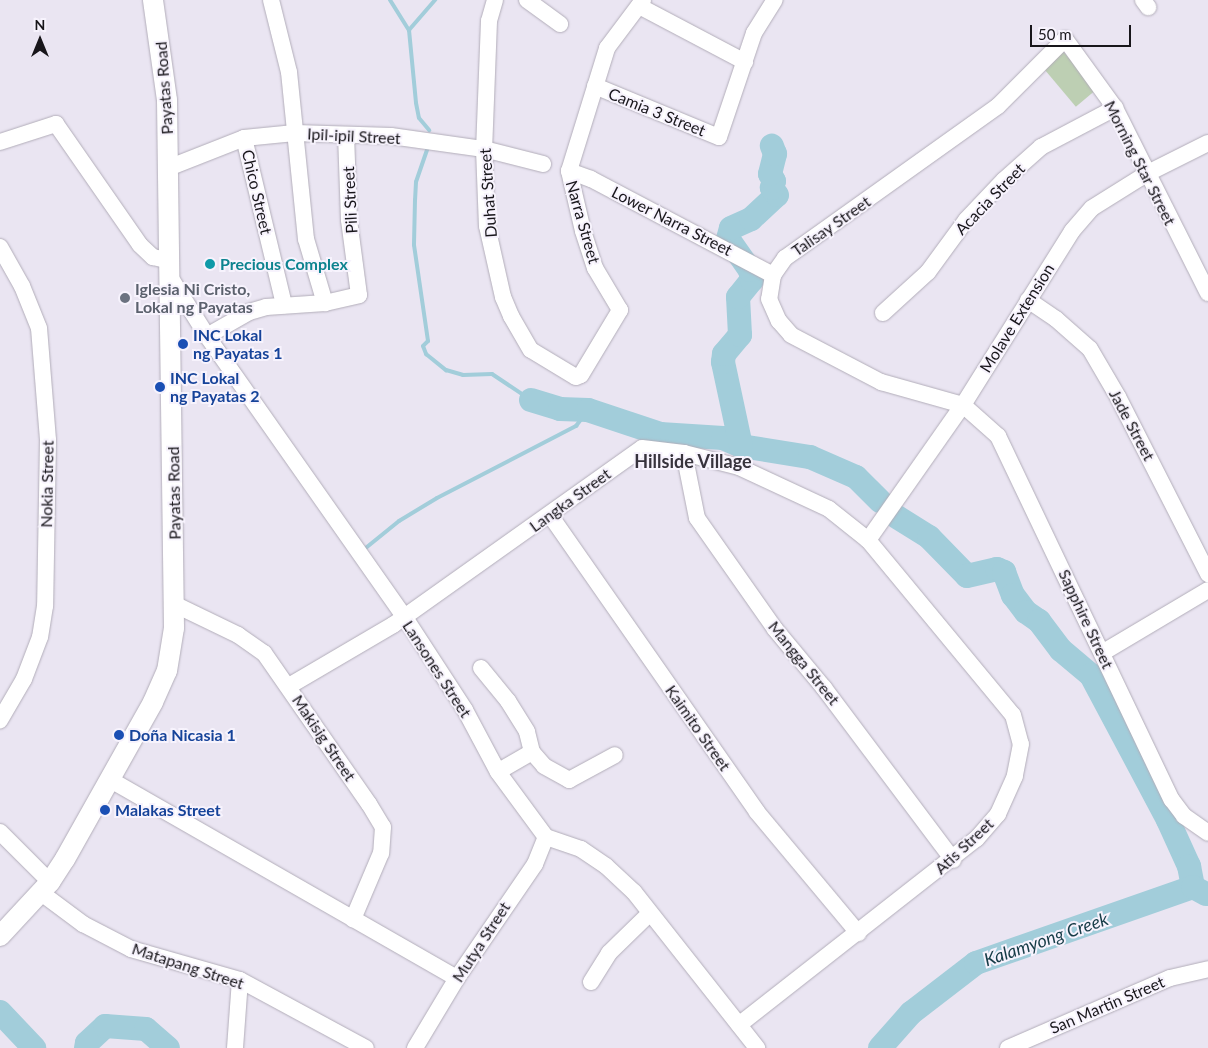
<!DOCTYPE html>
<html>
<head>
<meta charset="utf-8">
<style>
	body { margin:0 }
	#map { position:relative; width:1208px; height:1048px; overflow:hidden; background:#eae5f2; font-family:Lato,sans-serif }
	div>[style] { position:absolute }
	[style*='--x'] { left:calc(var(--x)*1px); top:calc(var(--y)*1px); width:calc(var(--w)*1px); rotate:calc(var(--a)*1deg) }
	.green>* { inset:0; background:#bdcfb3; transform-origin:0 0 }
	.stream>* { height:4px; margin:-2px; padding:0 2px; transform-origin:2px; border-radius:2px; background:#a2cdda }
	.river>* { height:24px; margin:-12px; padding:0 12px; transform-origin:12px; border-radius:12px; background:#a2cdda }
	.roads { filter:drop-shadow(0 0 1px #b2adb9) drop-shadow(0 0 1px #b2adb9) }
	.minor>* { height:16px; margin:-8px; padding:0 8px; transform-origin:8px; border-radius:8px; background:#fff }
	.major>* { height:20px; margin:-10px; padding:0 10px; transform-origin:10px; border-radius:10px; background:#fff }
	.dots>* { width:14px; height:14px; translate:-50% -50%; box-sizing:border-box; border:2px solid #f7f3fd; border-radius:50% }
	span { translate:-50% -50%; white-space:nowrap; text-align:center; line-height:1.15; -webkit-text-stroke:4px #f7f3fd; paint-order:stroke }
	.street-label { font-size:16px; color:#18161b }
	.culture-label { font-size:16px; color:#0d838f; font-weight:700 }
	.left { translate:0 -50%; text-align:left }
	.worship-label { font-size:16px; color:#5b616d; font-weight:700 }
	.transit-label { font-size:16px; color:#164399; font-weight:700 }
	.neighbourhood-label { font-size:18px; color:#37333d; font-weight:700 }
	.water-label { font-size:18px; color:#163c47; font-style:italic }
	.north { position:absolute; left:15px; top:15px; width:50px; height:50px; -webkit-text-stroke:4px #f7f3fd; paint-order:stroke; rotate:0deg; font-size:14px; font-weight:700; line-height:20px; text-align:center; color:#18161b }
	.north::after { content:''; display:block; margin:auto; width:18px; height:22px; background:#18161b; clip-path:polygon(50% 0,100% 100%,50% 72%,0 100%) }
	.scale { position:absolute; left:1030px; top:25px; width:101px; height:22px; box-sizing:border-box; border:2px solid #18161b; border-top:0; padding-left:6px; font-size:15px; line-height:18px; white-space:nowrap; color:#18161b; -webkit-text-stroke:4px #f7f3fd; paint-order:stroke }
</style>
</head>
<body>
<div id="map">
	<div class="green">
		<i style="left:1063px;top:51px;width:51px;height:26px;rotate:50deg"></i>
	</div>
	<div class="stream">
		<i style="--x:390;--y:0;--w:36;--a:58"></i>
		<i style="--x:409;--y:30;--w:73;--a:84.5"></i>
		<i style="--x:416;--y:103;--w:15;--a:79"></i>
		<i style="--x:419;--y:118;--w:16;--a:50"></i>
		<i style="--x:409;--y:30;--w:40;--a:-49"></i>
		<i style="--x:428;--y:147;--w:37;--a:109"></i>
		<i style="--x:416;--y:182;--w:18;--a:93"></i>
		<i style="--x:415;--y:200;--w:45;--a:91.3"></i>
		<i style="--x:414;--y:245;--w:97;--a:81.7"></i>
		<i style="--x:428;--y:341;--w:7;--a:135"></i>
		<i style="--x:423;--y:346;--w:9;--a:69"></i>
		<i style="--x:426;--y:354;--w:26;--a:39"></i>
		<i style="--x:446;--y:370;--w:18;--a:16"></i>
		<i style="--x:463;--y:375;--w:29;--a:-2"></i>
		<i style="--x:492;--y:374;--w:47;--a:33.7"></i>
		<i style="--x:362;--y:551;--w:48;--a:-39"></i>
		<i style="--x:399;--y:521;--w:44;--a:-31.2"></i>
		<i style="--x:437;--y:498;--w:157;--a:-27.4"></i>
		<i style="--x:576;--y:426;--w:20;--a:-53"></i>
	</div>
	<div class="river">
		<i style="--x:531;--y:400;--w:30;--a:17"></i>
		<i style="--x:560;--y:409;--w:28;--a:2"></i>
		<i style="--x:588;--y:410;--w:76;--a:18.4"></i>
		<i style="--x:660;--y:434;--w:63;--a:3.6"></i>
		<i style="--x:723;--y:438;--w:20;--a:24"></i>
		<i style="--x:741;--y:446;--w:70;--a:9.1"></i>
		<i style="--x:810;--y:457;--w:50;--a:23.5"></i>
		<i style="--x:856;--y:477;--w:34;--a:45"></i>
		<i style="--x:741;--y:446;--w:86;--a:-102.1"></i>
		<i style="--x:723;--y:362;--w:8;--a:-83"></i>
		<i style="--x:724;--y:354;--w:25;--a:-50"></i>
		<i style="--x:740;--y:335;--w:38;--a:-93"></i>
		<i style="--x:738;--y:297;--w:22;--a:-51"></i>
		<i style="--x:752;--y:280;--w:10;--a:-101"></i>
		<i style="--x:750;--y:270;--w:38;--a:-125"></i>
		<i style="--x:728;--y:239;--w:11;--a:-75"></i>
		<i style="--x:731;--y:228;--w:22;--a:-24"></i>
		<i style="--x:751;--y:219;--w:35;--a:-43"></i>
		<i style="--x:777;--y:195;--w:9;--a:-126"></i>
		<i style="--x:772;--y:188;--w:7;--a:-74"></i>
		<i style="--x:774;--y:181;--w:8;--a:-120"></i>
		<i style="--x:770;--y:174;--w:21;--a:-76"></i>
		<i style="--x:775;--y:154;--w:9;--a:-111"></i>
		<i style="--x:897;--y:517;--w:38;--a:32"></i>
		<i style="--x:929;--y:537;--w:54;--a:45.7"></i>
		<i style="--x:967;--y:576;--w:31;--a:-13"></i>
		<i style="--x:997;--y:569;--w:8;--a:23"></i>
		<i style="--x:1004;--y:572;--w:25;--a:69"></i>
		<i style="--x:1013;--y:595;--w:21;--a:53"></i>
		<i style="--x:1026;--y:612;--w:16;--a:35"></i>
		<i style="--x:1039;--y:621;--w:36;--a:53"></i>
		<i style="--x:1061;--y:650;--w:39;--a:40"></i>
		<i style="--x:1091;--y:675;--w:164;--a:62"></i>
		<i style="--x:1168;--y:820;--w:51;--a:65.5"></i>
		<i style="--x:1189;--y:866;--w:21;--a:79"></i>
		<i style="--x:0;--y:1012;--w:50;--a:46.6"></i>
		<i style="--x:86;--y:1048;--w:5;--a:-79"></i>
		<i style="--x:87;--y:1043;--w:25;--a:-43"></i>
		<i style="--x:105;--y:1026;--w:41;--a:4.2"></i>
		<i style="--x:146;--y:1029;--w:29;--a:41"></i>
		<i style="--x:880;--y:1048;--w:47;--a:-48.5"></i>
		<i style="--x:911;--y:1013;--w:82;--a:-37.6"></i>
		<i style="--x:976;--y:963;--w:230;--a:-19.3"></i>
		<i style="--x:1193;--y:887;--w:15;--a:28"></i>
	</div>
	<div class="roads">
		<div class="minor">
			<i style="--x:271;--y:0;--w:74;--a:76"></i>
			<i style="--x:289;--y:72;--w:168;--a:84.2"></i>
			<i style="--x:306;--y:239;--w:67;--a:73.5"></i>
			<i style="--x:495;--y:0;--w:22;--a:106"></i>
			<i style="--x:489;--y:21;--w:128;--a:92.2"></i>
			<i style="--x:484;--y:149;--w:77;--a:87.8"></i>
			<i style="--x:487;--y:226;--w:73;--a:77.3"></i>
			<i style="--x:503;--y:297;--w:21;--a:67"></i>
			<i style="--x:511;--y:316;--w:39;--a:60"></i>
			<i style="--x:531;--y:350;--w:52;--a:31"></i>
			<i style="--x:576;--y:377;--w:5;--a:-22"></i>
			<i style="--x:581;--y:375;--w:76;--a:-59"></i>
			<i style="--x:620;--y:310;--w:49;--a:-120.8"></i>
			<i style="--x:595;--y:268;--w:39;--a:-108"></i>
			<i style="--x:583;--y:231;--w:62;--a:-103.1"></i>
			<i style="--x:569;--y:171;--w:129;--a:-72.8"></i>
			<i style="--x:607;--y:48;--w:60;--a:-53.1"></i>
			<i style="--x:527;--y:0;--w:41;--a:36"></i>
			<i style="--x:1143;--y:0;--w:9;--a:54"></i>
			<i style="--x:639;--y:6;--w:120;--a:27.8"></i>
			<i style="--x:595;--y:86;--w:134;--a:22.4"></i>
			<i style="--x:719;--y:137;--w:110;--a:-71.4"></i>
			<i style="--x:754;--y:33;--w:39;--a:-58"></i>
			<i style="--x:244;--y:138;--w:172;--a:76.5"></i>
			<i style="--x:0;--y:142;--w:59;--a:-17.8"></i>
			<i style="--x:56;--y:124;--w:147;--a:55.2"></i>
			<i style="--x:140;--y:245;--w:18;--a:43"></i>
			<i style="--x:153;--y:257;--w:18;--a:13"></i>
			<i style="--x:168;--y:168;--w:82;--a:-21.5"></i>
			<i style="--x:244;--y:138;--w:51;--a:-5.6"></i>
			<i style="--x:295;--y:133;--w:96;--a:1.8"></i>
			<i style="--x:391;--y:136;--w:94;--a:8"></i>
			<i style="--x:484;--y:149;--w:61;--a:14.3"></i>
			<i style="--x:569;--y:171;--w:23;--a:20"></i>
			<i style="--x:591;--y:179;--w:206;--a:27.8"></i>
			<i style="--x:0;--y:247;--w:45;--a:60.6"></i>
			<i style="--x:22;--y:286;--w:45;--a:68"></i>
			<i style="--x:39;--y:328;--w:112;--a:85.4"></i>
			<i style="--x:48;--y:440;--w:166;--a:91"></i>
			<i style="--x:45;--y:606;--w:31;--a:99"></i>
			<i style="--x:40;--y:637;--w:45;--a:110.9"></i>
			<i style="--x:24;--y:679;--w:48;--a:120.3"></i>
			<i style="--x:170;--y:277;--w:70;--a:57.9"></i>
			<i style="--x:207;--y:336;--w:342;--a:54.9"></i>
			<i style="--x:404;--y:616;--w:112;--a:57"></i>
			<i style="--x:465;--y:710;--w:70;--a:62"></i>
			<i style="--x:498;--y:772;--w:81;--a:53.6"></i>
			<i style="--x:546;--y:837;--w:37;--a:19"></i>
			<i style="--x:581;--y:849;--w:30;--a:34"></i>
			<i style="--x:606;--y:866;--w:38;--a:43"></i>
			<i style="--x:634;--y:892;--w:199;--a:51.7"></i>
			<i style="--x:1208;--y:293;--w:207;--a:-116.7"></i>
			<i style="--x:1115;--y:108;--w:85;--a:-125.9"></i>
			<i style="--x:1065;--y:39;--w:95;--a:135"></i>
			<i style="--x:998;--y:106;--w:262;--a:144.5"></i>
			<i style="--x:785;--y:258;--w:21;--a:125"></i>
			<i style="--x:773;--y:275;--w:24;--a:99"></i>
			<i style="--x:769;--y:299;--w:24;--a:66"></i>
			<i style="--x:779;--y:321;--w:18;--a:49"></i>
			<i style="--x:791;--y:335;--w:102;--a:27.6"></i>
			<i style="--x:881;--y:382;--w:85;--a:15.7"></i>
			<i style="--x:963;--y:405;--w:47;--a:41.5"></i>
			<i style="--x:998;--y:436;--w:403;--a:64.5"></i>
			<i style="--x:1172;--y:800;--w:20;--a:53"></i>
			<i style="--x:1184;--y:816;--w:29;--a:35"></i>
			<i style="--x:1028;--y:300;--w:34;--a:34"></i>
			<i style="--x:1056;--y:319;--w:45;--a:41.4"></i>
			<i style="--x:1090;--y:349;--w:56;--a:59.7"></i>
			<i style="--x:1118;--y:397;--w:199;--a:63"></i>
			<i style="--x:883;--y:313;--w:61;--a:-42.3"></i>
			<i style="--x:928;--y:272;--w:64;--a:-53.8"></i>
			<i style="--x:966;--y:220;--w:55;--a:-46.5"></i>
			<i style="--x:1004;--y:180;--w:50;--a:-41.7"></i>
			<i style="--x:1041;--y:147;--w:84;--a:-27.8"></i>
			<i style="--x:207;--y:336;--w:48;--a:-29.7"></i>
			<i style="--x:249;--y:312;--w:18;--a:-16"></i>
			<i style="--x:266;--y:307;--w:59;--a:-3.9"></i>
			<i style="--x:325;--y:303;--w:35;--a:-13"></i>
			<i style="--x:359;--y:295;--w:76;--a:-97.6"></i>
			<i style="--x:349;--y:220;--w:85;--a:-92"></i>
			<i style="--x:684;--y:453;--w:66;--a:78.7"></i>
			<i style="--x:697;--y:518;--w:136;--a:54.9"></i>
			<i style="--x:775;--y:629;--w:77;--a:50.3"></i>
			<i style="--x:824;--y:688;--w:215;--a:53.1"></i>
			<i style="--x:550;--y:515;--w:362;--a:55.1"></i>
			<i style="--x:757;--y:812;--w:158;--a:50.1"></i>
			<i style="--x:868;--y:540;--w:165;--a:-54.9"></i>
			<i style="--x:963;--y:405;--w:205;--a:-57.9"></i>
			<i style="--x:1072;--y:231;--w:30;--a:-49"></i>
			<i style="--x:1092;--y:208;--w:66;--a:-32"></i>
			<i style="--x:1148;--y:173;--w:67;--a:-26.6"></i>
			<i style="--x:176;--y:605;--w:69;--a:25.8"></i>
			<i style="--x:238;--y:635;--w:32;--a:35"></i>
			<i style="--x:264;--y:653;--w:184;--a:55.2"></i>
			<i style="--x:369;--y:804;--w:27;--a:59"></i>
			<i style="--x:383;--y:827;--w:26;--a:94"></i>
			<i style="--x:381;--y:853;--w:72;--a:113"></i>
			<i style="--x:1102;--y:653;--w:123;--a:-30.7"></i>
			<i style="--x:481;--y:668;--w:43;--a:50.7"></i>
			<i style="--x:508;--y:701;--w:36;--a:58"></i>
			<i style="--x:527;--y:732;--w:21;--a:76"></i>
			<i style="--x:532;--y:752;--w:39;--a:150"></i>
			<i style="--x:289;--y:686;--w:121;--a:-30.4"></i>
			<i style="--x:393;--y:625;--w:305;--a:-35.4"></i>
			<i style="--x:642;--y:448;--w:42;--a:6.8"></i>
			<i style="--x:684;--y:453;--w:57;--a:14.3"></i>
			<i style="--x:739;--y:467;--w:99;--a:25"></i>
			<i style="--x:829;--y:509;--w:50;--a:38.5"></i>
			<i style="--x:868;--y:540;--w:227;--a:50.4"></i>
			<i style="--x:1013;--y:715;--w:30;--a:75"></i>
			<i style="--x:1021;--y:744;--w:33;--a:101"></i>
			<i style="--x:1015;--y:776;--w:42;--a:114.1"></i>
			<i style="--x:998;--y:814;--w:33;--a:131"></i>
			<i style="--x:976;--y:839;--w:301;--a:141.9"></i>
			<i style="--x:532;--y:752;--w:18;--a:49"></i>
			<i style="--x:544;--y:766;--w:29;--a:29"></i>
			<i style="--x:569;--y:780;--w:52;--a:-28.5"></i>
			<i style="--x:109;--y:779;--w:401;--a:29.8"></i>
			<i style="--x:0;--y:832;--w:71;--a:45"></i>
			<i style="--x:40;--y:892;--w:54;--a:36.7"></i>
			<i style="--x:83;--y:924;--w:54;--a:27.5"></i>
			<i style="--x:131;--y:949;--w:113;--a:15.9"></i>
			<i style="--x:240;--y:980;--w:143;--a:28.4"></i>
			<i style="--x:591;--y:982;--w:34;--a:-58"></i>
			<i style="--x:609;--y:953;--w:57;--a:-44.3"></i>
			<i style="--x:235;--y:1048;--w:68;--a:-85.8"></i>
			<i style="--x:415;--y:1048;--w:82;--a:-59"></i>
			<i style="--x:457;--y:978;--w:138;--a:-55.6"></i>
			<i style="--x:535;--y:864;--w:29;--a:-68"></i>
			<i style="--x:1008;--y:1048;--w:176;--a:-23.4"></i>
			<i style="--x:1170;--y:978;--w:39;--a:-13"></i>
		</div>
		<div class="major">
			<i style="--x:0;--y:936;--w:74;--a:-47.2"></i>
			<i style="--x:50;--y:882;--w:27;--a:-57"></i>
			<i style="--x:65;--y:859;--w:180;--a:-60.7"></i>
			<i style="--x:153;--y:702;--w:34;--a:-66"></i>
			<i style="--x:167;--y:671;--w:44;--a:-80.8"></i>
			<i style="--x:174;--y:628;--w:528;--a:-90.76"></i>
			<i style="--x:167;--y:100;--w:101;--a:-98"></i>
		</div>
	</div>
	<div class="dots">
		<i style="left:210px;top:264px;background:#0f9aa8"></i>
		<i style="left:125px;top:298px;background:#6b7280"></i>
		<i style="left:183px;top:344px;background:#1a4fb4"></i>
		<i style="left:160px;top:387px;background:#1a4fb4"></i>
		<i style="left:119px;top:735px;background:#1a4fb4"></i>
		<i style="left:105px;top:810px;background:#1a4fb4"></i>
	</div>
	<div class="street-label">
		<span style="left:164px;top:88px;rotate:-94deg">Payatas Road</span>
		<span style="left:657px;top:112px;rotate:22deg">Camia 3 Street</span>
		<span style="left:354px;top:136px;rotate:3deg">Ipil-ipil Street</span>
		<span style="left:1140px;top:163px;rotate:63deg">Morning Star Street</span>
		<span style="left:257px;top:192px;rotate:77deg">Chico Street</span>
		<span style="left:488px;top:193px;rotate:-94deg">Duhat Street</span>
		<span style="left:990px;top:199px;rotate:-46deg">Acacia Street</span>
		<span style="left:350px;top:200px;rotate:-93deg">Pili Street</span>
		<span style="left:672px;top:221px;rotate:27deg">Lower Narra Street</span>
		<span style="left:583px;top:222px;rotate:74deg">Narra Street</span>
		<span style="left:831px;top:226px;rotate:-35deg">Talisay Street</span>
		<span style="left:1017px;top:318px;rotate:-58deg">Molave Extension</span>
		<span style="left:1132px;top:425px;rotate:62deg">Jade Street</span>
		<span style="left:47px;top:484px;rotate:-89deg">Nokia Street</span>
		<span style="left:174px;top:493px;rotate:-91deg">Payatas Road</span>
		<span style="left:570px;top:500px;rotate:-36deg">Langka Street</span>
		<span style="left:1086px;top:619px;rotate:65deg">Sapphire Street</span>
		<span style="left:804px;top:663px;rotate:51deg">Mangga Street</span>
		<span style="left:437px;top:669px;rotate:57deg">Lansones Street</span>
		<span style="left:698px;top:728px;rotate:55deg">Kaimito Street</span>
		<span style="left:324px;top:738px;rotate:56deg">Makisig Street</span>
		<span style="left:964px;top:846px;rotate:-43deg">Atis Street</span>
		<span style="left:481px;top:942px;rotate:-57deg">Mutya Street</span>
		<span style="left:188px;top:966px;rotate:18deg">Matapang Street</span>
		<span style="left:1107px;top:1005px;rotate:-23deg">San Martin Street</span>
	</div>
	<div class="culture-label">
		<span class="left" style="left:220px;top:264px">Precious Complex</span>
	</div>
	<div class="worship-label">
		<span class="left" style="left:135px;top:298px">Iglesia Ni Cristo,<br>Lokal ng Payatas</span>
	</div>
	<div class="transit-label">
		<span class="left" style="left:193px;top:344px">INC Lokal<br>ng Payatas 1</span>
		<span class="left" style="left:170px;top:387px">INC Lokal<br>ng Payatas 2</span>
		<span class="left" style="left:129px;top:735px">Doña Nicasia 1</span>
		<span class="left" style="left:115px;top:810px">Malakas Street</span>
	</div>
	<div class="neighbourhood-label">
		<span style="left:693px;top:461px">Hillside Village</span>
	</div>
	<div class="water-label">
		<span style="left:1046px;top:939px;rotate:-19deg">Kalamyong Creek</span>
	</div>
	<div class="north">N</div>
	<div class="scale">50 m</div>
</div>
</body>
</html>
